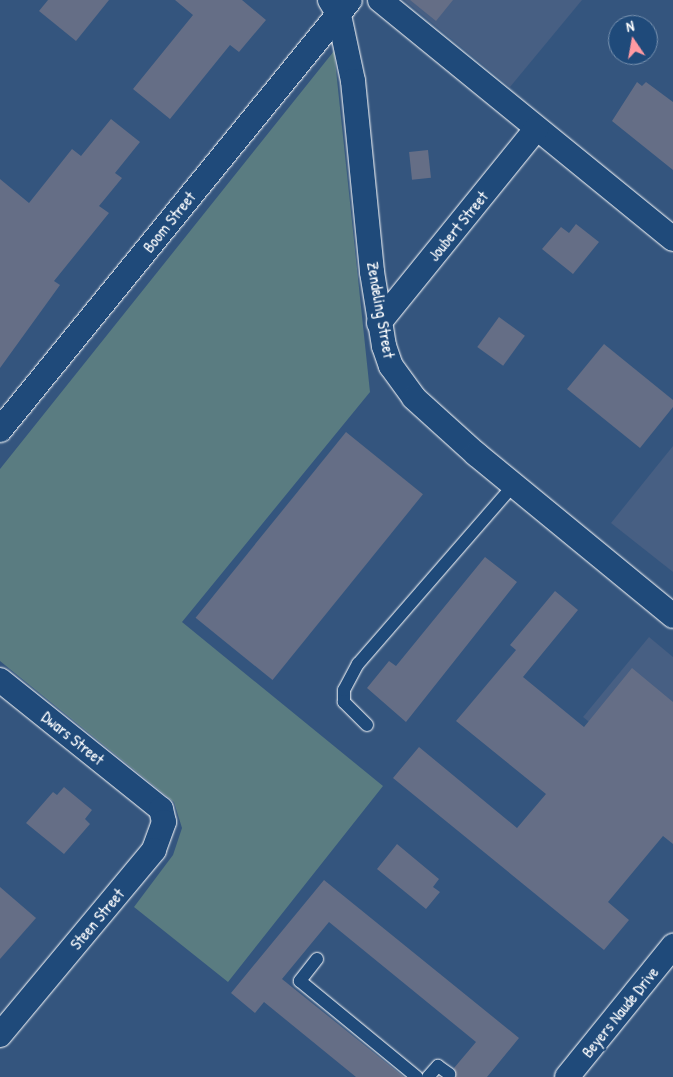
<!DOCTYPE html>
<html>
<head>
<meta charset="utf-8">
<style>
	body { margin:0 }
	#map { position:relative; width:673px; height:1077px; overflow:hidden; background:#34557e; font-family:"Patrick Hand",sans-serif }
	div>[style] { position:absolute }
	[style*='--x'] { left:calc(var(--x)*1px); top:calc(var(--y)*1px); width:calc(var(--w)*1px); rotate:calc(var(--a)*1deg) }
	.built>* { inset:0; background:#475f83 }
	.green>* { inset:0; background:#5a7c81 }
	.building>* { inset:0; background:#656e86; transform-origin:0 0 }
	.roads { filter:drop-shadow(0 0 1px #fff) drop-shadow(0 0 1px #fff) }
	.lane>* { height:12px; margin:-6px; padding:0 6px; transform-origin:6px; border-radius:6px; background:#1f4a7a }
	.street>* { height:24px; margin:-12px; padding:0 12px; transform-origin:12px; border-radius:12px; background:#1f4a7a }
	span { translate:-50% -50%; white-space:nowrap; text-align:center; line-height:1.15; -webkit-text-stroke:4.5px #1f4a7a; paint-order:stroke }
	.street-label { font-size:16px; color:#fff }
	.north { position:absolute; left:608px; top:15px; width:50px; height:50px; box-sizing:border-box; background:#1f4a7a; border:1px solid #7992af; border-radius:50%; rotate:348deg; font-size:14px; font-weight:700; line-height:20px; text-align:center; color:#fff }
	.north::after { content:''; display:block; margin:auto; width:18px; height:22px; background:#ff9aa2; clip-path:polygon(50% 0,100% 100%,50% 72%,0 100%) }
</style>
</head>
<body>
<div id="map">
	<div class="built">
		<i style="clip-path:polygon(404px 0,582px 0,510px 87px)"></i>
		<i style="clip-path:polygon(673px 446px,673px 572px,611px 523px)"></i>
		<i style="clip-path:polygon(649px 637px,673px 657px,673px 790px,583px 717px)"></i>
	</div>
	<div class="green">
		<i style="clip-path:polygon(334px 51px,370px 392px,182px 622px,383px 786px,228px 982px,134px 907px,173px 855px,182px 828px,174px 802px,0 661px,0 469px)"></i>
	</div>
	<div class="building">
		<i style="clip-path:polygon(48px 0,109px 0,76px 41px,39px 11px)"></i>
		<i style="clip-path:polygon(175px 0,242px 0,266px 20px,239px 52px,230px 45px,170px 119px,133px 89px,193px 15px)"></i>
		<i style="clip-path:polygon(410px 0,453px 0,436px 21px)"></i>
		<i style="clip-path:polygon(637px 82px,642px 86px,646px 82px,673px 102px,673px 170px,612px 121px)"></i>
		<i style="clip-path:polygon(111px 119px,140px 142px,115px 173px,122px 178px,99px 206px,109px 213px,54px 281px,60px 285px,0 368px,0 179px,29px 203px,72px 149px,81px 156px)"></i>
		<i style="left:428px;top:150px;width:28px;height:19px;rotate:84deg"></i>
		<i style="clip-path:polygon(576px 224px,599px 242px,573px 274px,542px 249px,561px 227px,569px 233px)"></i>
		<i style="left:499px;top:317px;width:32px;height:37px;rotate:36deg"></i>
		<i style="clip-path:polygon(604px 344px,673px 400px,673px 407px,640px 448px,567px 389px)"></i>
		<i style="left:346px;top:432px;width:99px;height:239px;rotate:39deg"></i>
		<i style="clip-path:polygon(485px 557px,517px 582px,406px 722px,367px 688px,389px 661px,396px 666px)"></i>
		<i style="clip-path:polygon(555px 591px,578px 610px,523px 677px,584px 727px,632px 668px,673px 702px,673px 844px,663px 836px,608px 902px,629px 920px,604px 950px,393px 778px,419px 747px,517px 828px,546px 794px,456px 721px,516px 650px,510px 645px)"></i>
		<i style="clip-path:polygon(64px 787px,92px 810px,85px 819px,90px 824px,64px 854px,26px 823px,53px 792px,57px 795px)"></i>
		<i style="clip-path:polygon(397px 844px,439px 879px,433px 887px,440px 892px,426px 909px,377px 869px)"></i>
		<i style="clip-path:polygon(324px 880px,519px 1038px,487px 1077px,456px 1077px,454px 1068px,476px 1042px,329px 922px,282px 979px,404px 1077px,356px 1077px,264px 1002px,255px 1013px,231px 993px)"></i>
		<i style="clip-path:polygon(0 887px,36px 918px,0 959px)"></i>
	</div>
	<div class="roads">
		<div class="lane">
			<i style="--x:367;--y:725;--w:33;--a:-135"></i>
			<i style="--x:344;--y:702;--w:12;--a:-90"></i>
			<i style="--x:344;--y:690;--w:30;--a:-62"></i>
			<i style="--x:358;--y:664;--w:236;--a:-49"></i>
			<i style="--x:317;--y:959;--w:28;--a:128"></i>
			<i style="--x:300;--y:981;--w:151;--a:39.4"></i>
			<i style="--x:428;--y:1077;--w:15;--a:-48"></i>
			<i style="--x:438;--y:1066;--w:14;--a:36"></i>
		</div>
		<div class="street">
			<i style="--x:330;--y:0;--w:17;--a:59"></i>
			<i style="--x:339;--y:15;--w:67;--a:78"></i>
			<i style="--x:353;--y:81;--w:192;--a:84.3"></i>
			<i style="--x:372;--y:272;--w:75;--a:80.8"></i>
			<i style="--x:384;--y:346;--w:21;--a:71"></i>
			<i style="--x:391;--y:366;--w:39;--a:54"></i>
			<i style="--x:414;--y:398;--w:84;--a:42.1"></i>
			<i style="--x:476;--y:454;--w:255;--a:39.4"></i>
			<i style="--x:380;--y:0;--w:378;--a:39.2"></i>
			<i style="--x:379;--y:323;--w:250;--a:-51"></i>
			<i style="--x:0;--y:430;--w:554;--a:-50.86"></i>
			<i style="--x:0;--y:680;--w:206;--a:38.7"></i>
			<i style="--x:161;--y:809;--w:13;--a:77"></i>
			<i style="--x:164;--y:822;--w:30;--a:110"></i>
			<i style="--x:154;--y:850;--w:241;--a:129.8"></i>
			<i style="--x:567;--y:1077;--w:169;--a:-51"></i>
		</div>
	</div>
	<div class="street-label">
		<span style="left:169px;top:222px;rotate:-51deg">Boom Street</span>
		<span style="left:458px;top:226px;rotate:-51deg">Joubert Street</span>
		<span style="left:381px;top:310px;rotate:80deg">Zendeling Street</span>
		<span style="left:73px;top:738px;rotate:39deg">Dwars Street</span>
		<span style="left:97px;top:919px;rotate:-50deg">Steen Street</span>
		<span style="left:620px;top:1012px;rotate:-51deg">Beyers Naude Drive</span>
	</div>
	<div class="north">N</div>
</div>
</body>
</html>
